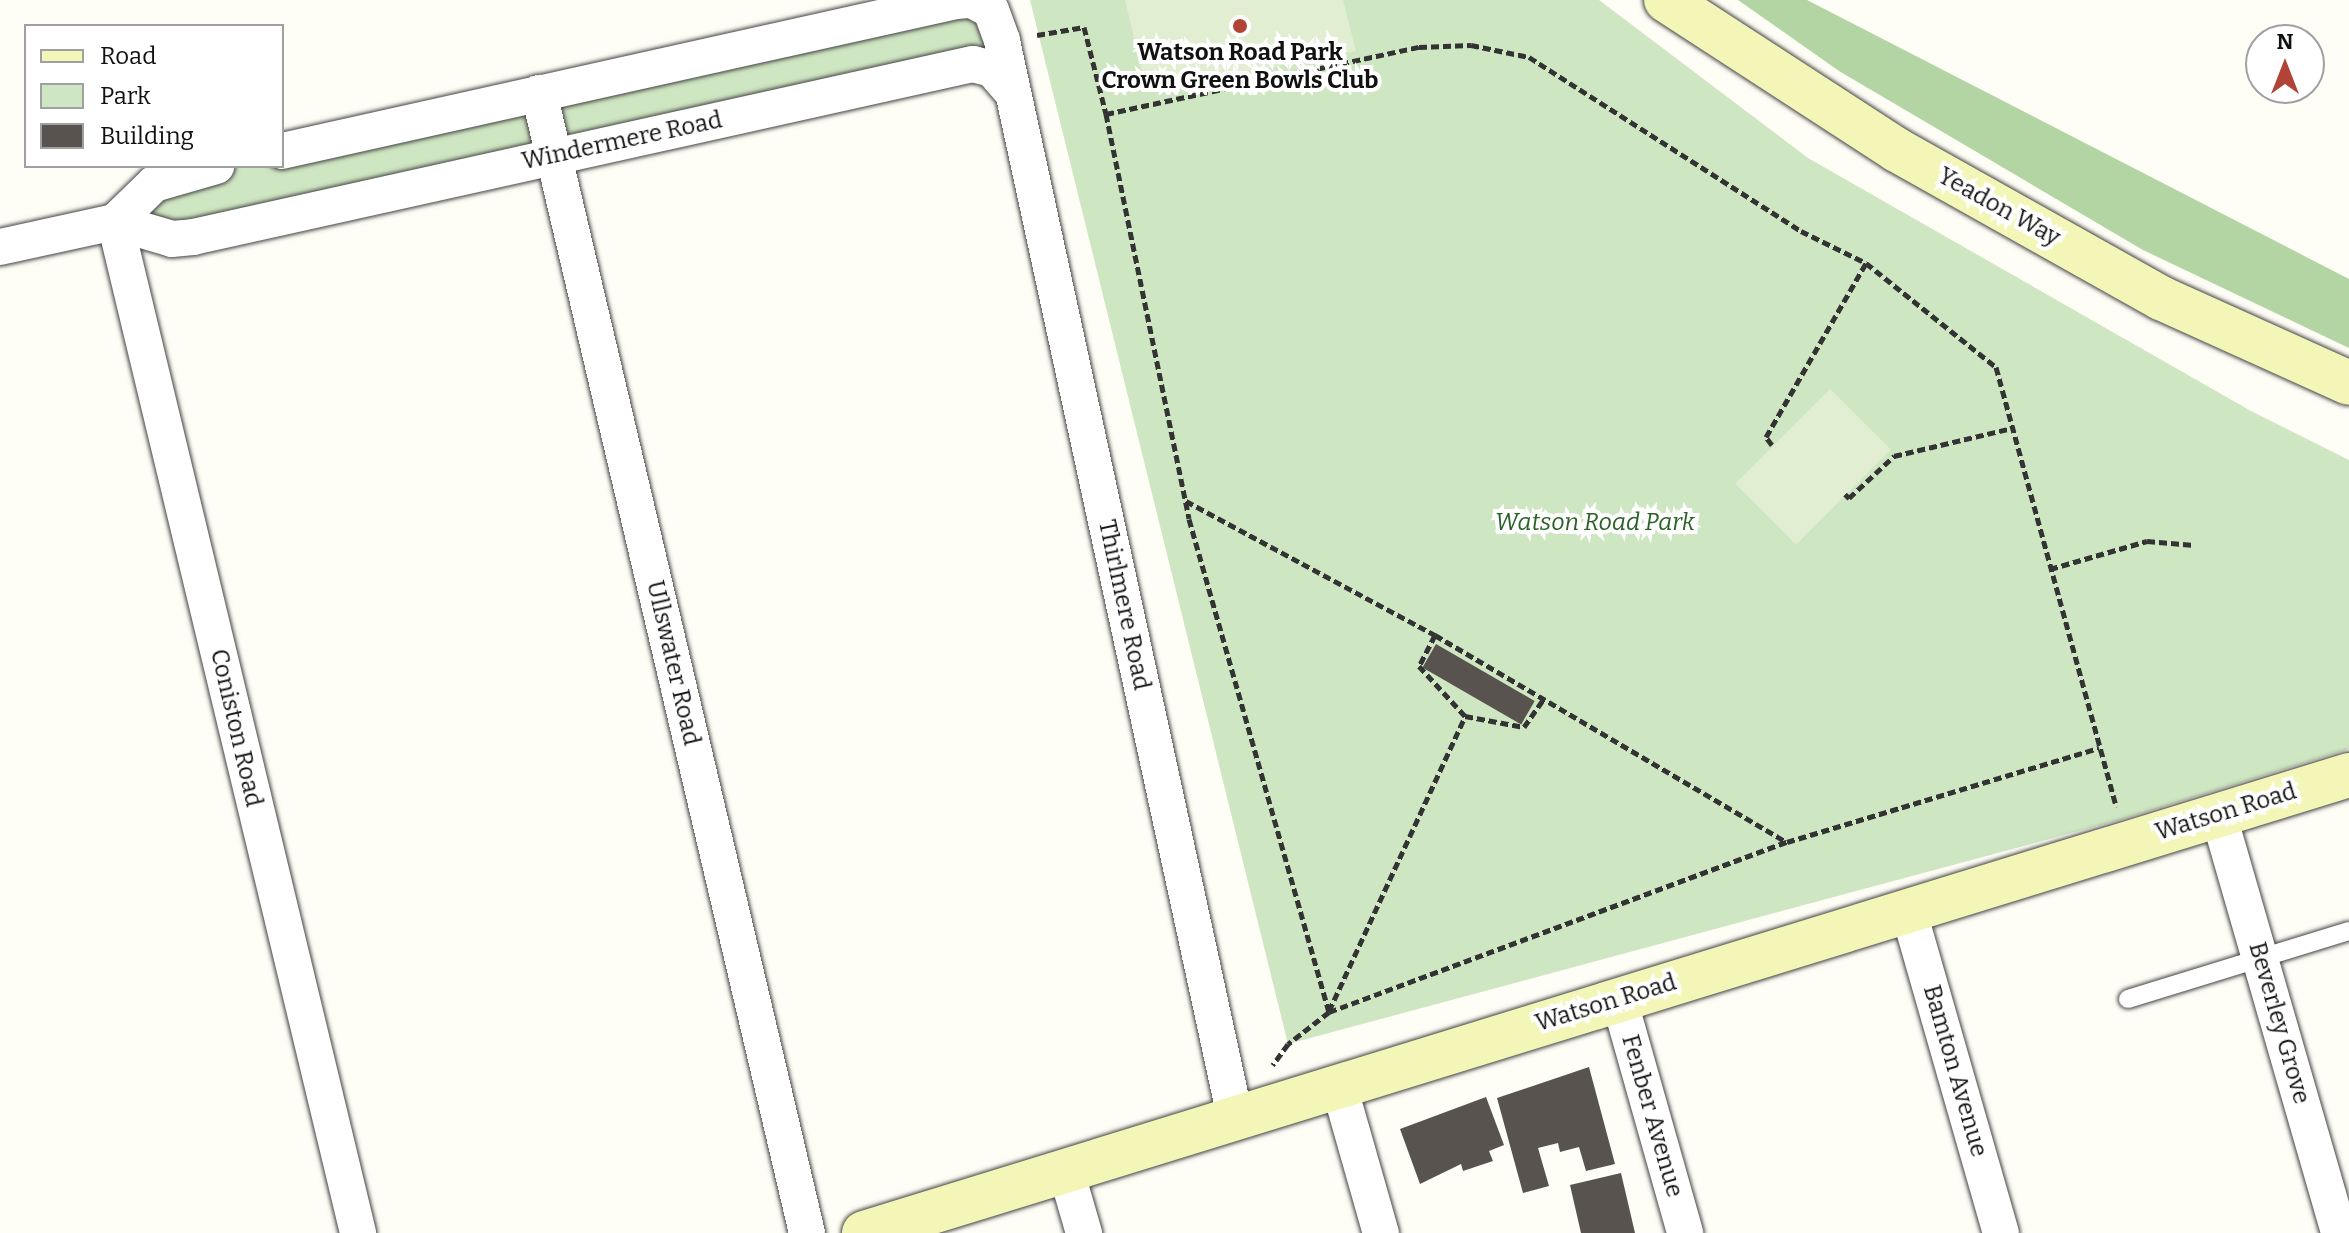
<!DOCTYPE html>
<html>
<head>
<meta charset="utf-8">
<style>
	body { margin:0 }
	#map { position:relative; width:2349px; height:1233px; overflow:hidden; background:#fefdf6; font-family:Bitter,serif }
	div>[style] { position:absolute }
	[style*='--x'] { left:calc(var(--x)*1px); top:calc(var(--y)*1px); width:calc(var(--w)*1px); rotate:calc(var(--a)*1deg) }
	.green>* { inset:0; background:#cfe6c2 }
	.forest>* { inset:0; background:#b2d5a3 }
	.pitch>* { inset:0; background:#e1eed2; transform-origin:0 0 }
	.building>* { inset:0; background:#58534e; transform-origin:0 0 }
	.path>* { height:5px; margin-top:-2.5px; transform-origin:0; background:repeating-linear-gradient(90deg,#333 0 8px,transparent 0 12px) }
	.roads { filter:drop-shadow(0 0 2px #444) drop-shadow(0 0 2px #444) }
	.lane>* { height:18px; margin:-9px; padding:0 9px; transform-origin:9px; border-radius:9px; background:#fff }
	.street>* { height:36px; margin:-18px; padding:0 18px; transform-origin:18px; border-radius:18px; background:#fff }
	.secondary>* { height:44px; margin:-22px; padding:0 22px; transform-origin:22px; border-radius:22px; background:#f4f6b8 }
	.dots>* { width:22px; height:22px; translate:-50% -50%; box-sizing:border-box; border:4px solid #fff; border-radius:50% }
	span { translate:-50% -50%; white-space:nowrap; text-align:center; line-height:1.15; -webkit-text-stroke:8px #fff; paint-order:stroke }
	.poi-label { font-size:24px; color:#111; font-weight:700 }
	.street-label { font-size:24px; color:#111 }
	.park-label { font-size:24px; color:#2b6227; font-style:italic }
	.legend { position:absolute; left:24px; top:24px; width:260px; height:144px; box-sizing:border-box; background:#fff; border:2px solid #a0a0a0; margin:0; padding:10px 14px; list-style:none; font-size:24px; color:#111 }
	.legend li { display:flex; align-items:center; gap:16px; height:40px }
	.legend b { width:40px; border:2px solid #a0a0a0 }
	.north { position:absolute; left:2245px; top:24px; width:80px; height:80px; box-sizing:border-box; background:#fff; border:2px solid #a0a0a0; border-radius:50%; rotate:0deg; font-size:22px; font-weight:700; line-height:32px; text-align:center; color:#111 }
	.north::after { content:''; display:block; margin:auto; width:28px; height:36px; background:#b24337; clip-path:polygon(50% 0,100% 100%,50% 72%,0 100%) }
</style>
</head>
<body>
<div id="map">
	<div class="green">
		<i style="clip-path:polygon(972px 0,992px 69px,149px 233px,143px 193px,216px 166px,282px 166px)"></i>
		<i style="clip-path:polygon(1030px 0,1599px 0,1808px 158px,2251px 411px,2349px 460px,2349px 749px,2120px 820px,1288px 1044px)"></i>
	</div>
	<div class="forest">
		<i style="clip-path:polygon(1738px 0,1807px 0,2349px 279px,2349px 348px,2143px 250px,1839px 71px)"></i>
	</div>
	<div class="pitch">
		<i style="clip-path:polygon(1125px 0,1343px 0,1356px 51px,1147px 92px)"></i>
		<i style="left:1830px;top:389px;width:86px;height:134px;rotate:45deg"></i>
	</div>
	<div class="building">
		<i style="left:1436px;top:644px;width:114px;height:27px;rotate:30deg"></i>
		<i style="clip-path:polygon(1589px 1067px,1615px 1164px,1586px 1171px,1579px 1147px,1560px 1152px,1558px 1143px,1538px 1148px,1549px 1186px,1523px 1193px,1497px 1098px)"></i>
		<i style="clip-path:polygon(1486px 1097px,1504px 1145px,1489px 1151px,1493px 1161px,1463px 1171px,1461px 1164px,1420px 1184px,1400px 1129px)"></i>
		<i style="clip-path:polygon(1621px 1173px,1635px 1233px,1581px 1233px,1570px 1185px)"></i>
	</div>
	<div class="path">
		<i style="--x:1037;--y:35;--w:48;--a:-9.7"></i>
		<i style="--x:1084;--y:27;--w:90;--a:75.8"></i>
		<i style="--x:1106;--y:114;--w:320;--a:-12.1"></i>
		<i style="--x:1419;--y:47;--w:52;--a:-2.2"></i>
		<i style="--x:1471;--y:45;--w:59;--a:11.7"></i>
		<i style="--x:1529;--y:57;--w:323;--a:32.6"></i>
		<i style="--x:1801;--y:231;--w:72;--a:26.2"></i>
		<i style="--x:1866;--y:263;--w:166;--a:38.7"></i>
		<i style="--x:1996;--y:367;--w:456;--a:74.7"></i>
		<i style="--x:1106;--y:114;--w:413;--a:78.4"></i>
		<i style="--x:1189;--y:519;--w:512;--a:74.15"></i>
		<i style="--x:1329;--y:1012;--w:52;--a:142"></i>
		<i style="--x:1288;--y:1044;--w:26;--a:126"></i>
		<i style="--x:1772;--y:445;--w:10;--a:-127"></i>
		<i style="--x:1766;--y:437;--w:201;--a:-60.1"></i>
		<i style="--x:1845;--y:494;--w:6;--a:45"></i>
		<i style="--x:1849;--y:498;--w:62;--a:-43"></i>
		<i style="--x:1894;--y:456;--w:121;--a:-13.3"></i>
		<i style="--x:1186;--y:501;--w:283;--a:28.3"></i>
		<i style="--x:1435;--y:635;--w:408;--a:30.5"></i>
		<i style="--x:2050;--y:569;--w:101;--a:-16.1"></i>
		<i style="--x:2147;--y:541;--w:47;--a:4.9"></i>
		<i style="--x:1435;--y:635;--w:35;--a:117"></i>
		<i style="--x:1419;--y:666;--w:68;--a:47.4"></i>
		<i style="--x:1329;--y:1011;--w:325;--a:-65.2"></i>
		<i style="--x:1465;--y:716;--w:60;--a:10.6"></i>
		<i style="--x:1524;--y:727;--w:33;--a:-55"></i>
		<i style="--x:1329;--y:1012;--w:489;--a:-20.4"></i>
		<i style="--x:1787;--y:842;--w:326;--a:-16.8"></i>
	</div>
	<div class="roads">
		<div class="lane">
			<i style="--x:2128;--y:999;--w:231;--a:-17.1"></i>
		</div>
		<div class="street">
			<i style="--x:539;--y:93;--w:1171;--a:76.77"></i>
			<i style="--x:282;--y:151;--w:690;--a:-12.55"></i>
			<i style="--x:956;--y:1;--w:16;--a:-4"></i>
			<i style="--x:972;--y:0;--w:21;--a:28"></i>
			<i style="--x:991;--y:10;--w:33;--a:70"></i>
			<i style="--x:1002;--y:41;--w:1101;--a:77.78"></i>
			<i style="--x:115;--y:222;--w:1040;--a:76.48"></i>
			<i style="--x:115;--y:222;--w:54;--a:-44.3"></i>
			<i style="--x:154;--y:184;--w:65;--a:-16.2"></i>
			<i style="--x:0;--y:247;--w:118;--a:-12.3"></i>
			<i style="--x:115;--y:222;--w:59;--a:16.6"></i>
			<i style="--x:172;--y:239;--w:21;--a:-5"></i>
			<i style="--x:193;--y:237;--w:799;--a:-12.51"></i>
			<i style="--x:973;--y:64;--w:20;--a:15"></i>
			<i style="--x:992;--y:69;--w:32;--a:49"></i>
			<i style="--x:2218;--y:813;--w:437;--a:73.9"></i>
			<i style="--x:1908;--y:909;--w:337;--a:74"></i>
			<i style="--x:1619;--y:999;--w:243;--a:74.2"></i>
			<i style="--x:1339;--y:1086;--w:153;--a:74.1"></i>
			<i style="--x:1066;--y:1171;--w:65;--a:73.8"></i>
		</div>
		<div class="secondary">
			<i style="--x:1666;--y:0;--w:275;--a:33"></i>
			<i style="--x:1897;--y:150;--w:303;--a:29.3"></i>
			<i style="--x:2161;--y:298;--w:206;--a:24.3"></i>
			<i style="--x:864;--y:1233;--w:1554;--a:-17.14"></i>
		</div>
	</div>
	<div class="dots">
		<i style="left:1240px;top:26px;background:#b24337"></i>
	</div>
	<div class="poi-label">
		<span style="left:1240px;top:67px">Watson Road Park<br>Crown Green Bowls Club</span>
	</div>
	<div class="street-label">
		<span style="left:622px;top:141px;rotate:-12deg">Windermere Road</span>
		<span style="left:1999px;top:207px;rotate:29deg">Yeadon Way</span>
		<span style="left:1124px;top:605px;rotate:78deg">Thirlmere Road</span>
		<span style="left:673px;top:663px;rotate:77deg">Ullswater Road</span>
		<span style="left:236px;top:728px;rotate:77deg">Coniston Road</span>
		<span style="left:2226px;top:812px;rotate:-17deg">Watson Road</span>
		<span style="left:1606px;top:1003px;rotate:-17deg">Watson Road</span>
		<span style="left:2279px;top:1023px;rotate:74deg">Beverley Grove</span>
		<span style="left:1955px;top:1071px;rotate:74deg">Bamton Avenue</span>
		<span style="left:1652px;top:1116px;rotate:74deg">Fenber Avenue</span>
	</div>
	<div class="park-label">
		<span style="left:1595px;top:523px">Watson Road Park</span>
	</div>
	<ul class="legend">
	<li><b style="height:10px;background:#f4f6b8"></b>Road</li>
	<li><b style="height:22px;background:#cfe6c2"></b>Park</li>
	<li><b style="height:22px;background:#58534e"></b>Building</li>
	</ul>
	<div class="north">N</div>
</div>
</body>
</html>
